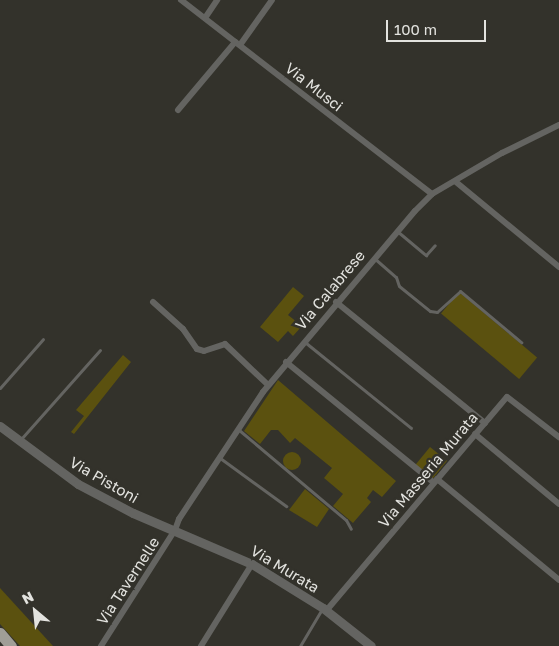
<!DOCTYPE html>
<html>
<head>
<meta charset="utf-8">
<style>
	body { margin:0 }
	#map { position:relative; width:559px; height:646px; overflow:hidden; background:#33322b; font-family:"Golos Text",sans-serif }
	div>[style] { position:absolute }
	[style*='--x'] { left:calc(var(--x)*1px); top:calc(var(--y)*1px); width:calc(var(--w)*1px); rotate:calc(var(--a)*1deg) }
	.green>* { inset:0; background:#5b510f; transform-origin:0 0 }
	.round { border-radius:50% }
	.service>* { height:3px; margin:-1.5px; padding:0 1.5px; transform-origin:1.5px; border-radius:1.5px; background:#646461 }
	.minor>* { height:6px; margin:-3px; padding:0 3px; transform-origin:3px; border-radius:3px; background:#646461 }
	.tertiary>* { height:9px; margin:-4.5px; padding:0 4.5px; transform-origin:4.5px; border-radius:4.5px; background:#646461 }
	.trunk>* { height:11px; margin:-5.5px; padding:0 5.5px; transform-origin:5.5px; border-radius:5.5px; background:#a09e97 }
	span { translate:-50% -50%; white-space:nowrap; text-align:center; line-height:1.15; -webkit-text-stroke:5px #33322b; paint-order:stroke }
	.street-label { font-size:15px; color:#e3e3df }
	.north { position:absolute; left:10px; top:586px; width:50px; height:50px; -webkit-text-stroke:4px #33322b; paint-order:stroke; rotate:332deg; font-size:14px; font-weight:700; line-height:20px; text-align:center; color:#e3e3df }
	.north::after { content:''; display:block; margin:auto; width:18px; height:22px; background:#e3e3df; clip-path:polygon(50% 0,100% 100%,50% 72%,0 100%) }
	.scale { position:absolute; left:386px; top:20px; width:100px; height:22px; box-sizing:border-box; border:2px solid #e3e3df; border-top:0; padding-left:6px; font-size:15px; line-height:18px; white-space:nowrap; color:#e3e3df; -webkit-text-stroke:4px #33322b; paint-order:stroke }
</style>
</head>
<body>
<div id="map">
	<div class="green">
		<i style="clip-path:polygon(293px 287px,304px 296px,288px 315px,302px 326px,293px 336px,288px 331px,278px 342px,260px 327px)"></i>
		<i style="left:459px;top:292px;width:102px;height:28px;rotate:40deg"></i>
		<i style="clip-path:polygon(123px 355px,131px 362px,74px 434px,71px 432px,84px 416px,76px 410px)"></i>
		<i style="clip-path:polygon(278px 380px,396px 481px,382px 497px,373px 490px,367px 498px,371px 502px,353px 523px,333px 506px,343px 494px,324px 478px,332px 468px,295px 438px,290px 443px,278px 430px,271px 430px,260px 444px,244px 431px)"></i>
		<i style="left:430px;top:447px;width:22px;height:23px;rotate:39deg"></i>
		<i class="round" style="left:283px;top:452px;width:18px;height:18px"></i>
		<i style="clip-path:polygon(305px 489px,329px 509px,317px 527px,289px 510px)"></i>
		<i style="clip-path:polygon(0 588px,53px 646px,20px 646px,0 624px)"></i>
	</div>
	<div class="service">
		<i style="--x:397;--y:231;--w:38;--a:40"></i>
		<i style="--x:426;--y:255;--w:13;--a:-48"></i>
		<i style="--x:374;--y:258;--w:29;--a:41"></i>
		<i style="--x:396;--y:277;--w:9;--a:72"></i>
		<i style="--x:399;--y:286;--w:40;--a:39"></i>
		<i style="--x:430;--y:311;--w:7;--a:8"></i>
		<i style="--x:437;--y:312;--w:31;--a:-42"></i>
		<i style="--x:460;--y:291;--w:80;--a:39.9"></i>
		<i style="--x:306;--y:343;--w:135;--a:39"></i>
		<i style="--x:0;--y:388;--w:65;--a:-48.7"></i>
		<i style="--x:239;--y:430;--w:140;--a:40.1"></i>
		<i style="--x:346;--y:520;--w:10;--a:61"></i>
		<i style="--x:21;--y:439;--w:119;--a:-48.4"></i>
		<i style="--x:220;--y:458;--w:82;--a:36"></i>
		<i style="--x:300;--y:646;--w:43;--a:-59.3"></i>
	</div>
	<div class="minor">
		<i style="--x:181;--y:0;--w:317;--a:37.7"></i>
		<i style="--x:205;--y:18;--w:22;--a:-56"></i>
		<i style="--x:240;--y:45;--w:55;--a:-54.6"></i>
		<i style="--x:178;--y:110;--w:89;--a:-50"></i>
		<i style="--x:456;--y:182;--w:134;--a:39.5"></i>
		<i style="--x:153;--y:302;--w:40;--a:42"></i>
		<i style="--x:183;--y:329;--w:24;--a:55"></i>
		<i style="--x:197;--y:349;--w:7;--a:16"></i>
		<i style="--x:204;--y:351;--w:22;--a:-18"></i>
		<i style="--x:225;--y:344;--w:59;--a:43.6"></i>
		<i style="--x:336;--y:302;--w:192;--a:39.1"></i>
		<i style="--x:286;--y:362;--w:190;--a:39.2"></i>
		<i style="--x:475;--y:434;--w:109;--a:39.8"></i>
		<i style="--x:437;--y:479;--w:158;--a:39.6"></i>
		<i style="--x:326;--y:611;--w:280;--a:-49.8"></i>
		<i style="--x:507;--y:397;--w:66;--a:37.6"></i>
		<i style="--x:101;--y:646;--w:138;--a:-57.5"></i>
		<i style="--x:175;--y:530;--w:12;--a:-70"></i>
		<i style="--x:179;--y:519;--w:152;--a:-56.5"></i>
		<i style="--x:263;--y:392;--w:236;--a:-50"></i>
		<i style="--x:415;--y:211;--w:24;--a:-45"></i>
		<i style="--x:432;--y:194;--w:81;--a:-30.4"></i>
		<i style="--x:502;--y:153;--w:64;--a:-26.2"></i>
		<i style="--x:201;--y:646;--w:97;--a:-58.1"></i>
	</div>
	<div class="tertiary">
		<i style="--x:0;--y:426;--w:97;--a:36.6"></i>
		<i style="--x:78;--y:484;--w:62;--a:27.8"></i>
		<i style="--x:133;--y:513;--w:129;--a:23.2"></i>
		<i style="--x:252;--y:564;--w:84;--a:31.8"></i>
		<i style="--x:323;--y:608;--w:61;--a:38.4"></i>
	</div>
	<div class="trunk">
		<i style="--x:0;--y:633;--w:17;--a:50"></i>
	</div>
	<div class="street-label">
		<span style="left:314px;top:87px;rotate:38deg">Via Musci</span>
		<span style="left:330px;top:290px;rotate:-50deg">Via Calabrese</span>
		<span style="left:428px;top:470px;rotate:-50deg">Via Masseria Murata</span>
		<span style="left:104px;top:480px;rotate:30deg">Via Pistoni</span>
		<span style="left:285px;top:569px;rotate:31deg">Via Murata</span>
		<span style="left:128px;top:581px;rotate:-57deg">Via Tavernelle</span>
	</div>
	<div class="north">N</div>
	<div class="scale">100 m</div>
</div>
</body>
</html>
